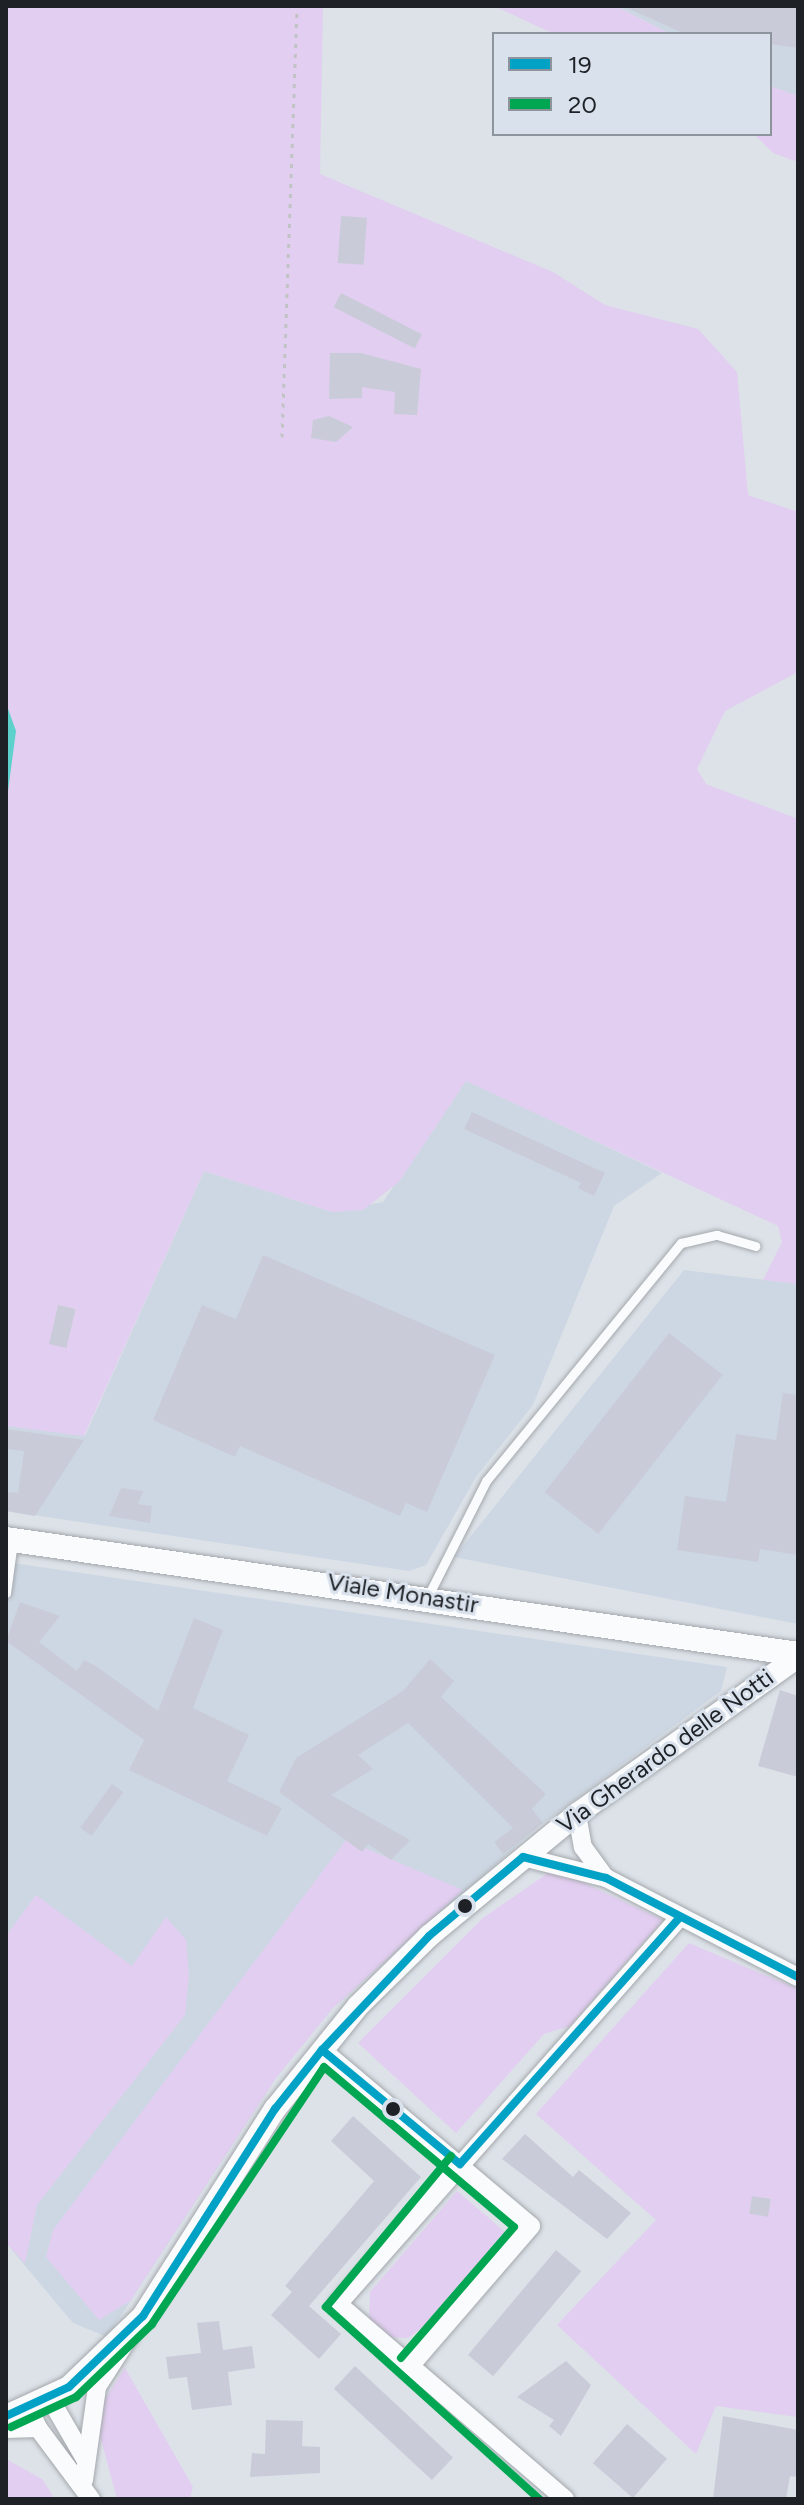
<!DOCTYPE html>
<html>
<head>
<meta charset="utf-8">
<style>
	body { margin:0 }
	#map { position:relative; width:804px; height:2505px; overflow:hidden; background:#dce2e8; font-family:Figtree,sans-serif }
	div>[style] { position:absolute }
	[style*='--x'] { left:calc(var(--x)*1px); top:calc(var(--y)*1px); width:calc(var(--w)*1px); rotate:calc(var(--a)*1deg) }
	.built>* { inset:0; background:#cdd7e3 }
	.green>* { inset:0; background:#e2cef1 }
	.water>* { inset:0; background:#5fd1cd }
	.building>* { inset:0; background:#c9ccd8; transform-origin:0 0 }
	.path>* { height:3px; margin-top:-1.5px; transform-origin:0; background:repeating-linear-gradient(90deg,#c1c3c5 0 4px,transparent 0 10px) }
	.roads { filter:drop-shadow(0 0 2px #a4a8ad) drop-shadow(0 0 2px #a4a8ad) }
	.service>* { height:9px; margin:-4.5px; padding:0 4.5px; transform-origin:4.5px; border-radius:4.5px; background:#fafbfc }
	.minor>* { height:18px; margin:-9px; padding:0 9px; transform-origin:9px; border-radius:9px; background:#fafbfc }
	.tertiary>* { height:22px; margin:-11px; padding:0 11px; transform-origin:11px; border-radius:11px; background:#fafbfc }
	.secondary>* { height:24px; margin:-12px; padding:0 12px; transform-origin:12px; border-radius:12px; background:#fafbfc }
	.bus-1>* { height:8px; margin:-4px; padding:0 4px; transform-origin:4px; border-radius:4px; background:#02a2c6 }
	.bus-2>* { height:8px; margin:-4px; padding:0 4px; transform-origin:4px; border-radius:4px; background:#00a651 }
	.dots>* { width:22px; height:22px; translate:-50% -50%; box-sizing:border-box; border:4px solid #d8e1ec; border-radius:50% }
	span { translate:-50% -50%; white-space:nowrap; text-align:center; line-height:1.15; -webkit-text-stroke:6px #d8e1ec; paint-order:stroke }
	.street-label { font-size:24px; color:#1e2125 }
	.frame { position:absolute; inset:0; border:8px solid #1e2125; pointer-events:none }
	.legend { position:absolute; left:492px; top:32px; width:280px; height:104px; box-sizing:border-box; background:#d8e1ec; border:2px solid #8e949c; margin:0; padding:10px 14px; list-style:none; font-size:24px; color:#1e2125 }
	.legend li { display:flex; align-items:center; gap:16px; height:40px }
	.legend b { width:40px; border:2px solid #8e949c }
</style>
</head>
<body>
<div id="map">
	<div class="built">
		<i style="clip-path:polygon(616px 6px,798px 6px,798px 96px,770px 86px,770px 34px,670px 34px)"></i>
		<i style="clip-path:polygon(466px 1080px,662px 1173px,614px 1206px,533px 1405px,476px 1477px,426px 1565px,409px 1571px,6px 1511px,6px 1424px,85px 1436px,204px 1171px,332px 1212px,383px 1202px)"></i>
		<i style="clip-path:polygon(684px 1270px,798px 1284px,798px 1624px,454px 1557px)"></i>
		<i style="clip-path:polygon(6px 1562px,727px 1667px,721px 1691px,539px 1826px,332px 2009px,276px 2078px,107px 2337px,73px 2323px,6px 2243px)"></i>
	</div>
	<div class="green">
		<i style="clip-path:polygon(6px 6px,323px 6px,320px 174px,553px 272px,605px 305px,698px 329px,737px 372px,748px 495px,798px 512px,798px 672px,725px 711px,697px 769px,706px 784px,798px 819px,798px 1284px,763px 1280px,782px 1242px,778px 1226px,466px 1081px,399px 1182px,363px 1210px,332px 1212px,204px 1171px,84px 1436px,6px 1426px)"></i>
		<i style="clip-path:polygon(494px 6px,616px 6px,670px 34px,554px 34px)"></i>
		<i style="clip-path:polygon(770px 86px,798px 96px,798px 162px,773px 153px,754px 134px,770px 134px)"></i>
		<i style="clip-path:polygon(346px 1840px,463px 1890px,332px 2009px,276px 2078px,130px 2301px,99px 2320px,46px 2257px,53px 2230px)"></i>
		<i style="clip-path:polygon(554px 1869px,663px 1920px,570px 2026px,544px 2034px,456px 2133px,358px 2043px,483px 1918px)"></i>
		<i style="clip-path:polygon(36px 1895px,132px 1966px,166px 1917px,186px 1940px,189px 1975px,185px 2015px,37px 2205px,25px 2263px,6px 2243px,6px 1936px)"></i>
		<i style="clip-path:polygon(689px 1943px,798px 1989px,798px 2417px,716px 2406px,696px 2454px,557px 2325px,656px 2220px,536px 2114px)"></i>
		<i style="clip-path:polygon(457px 2191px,505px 2232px,423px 2327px,408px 2338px,387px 2337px,369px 2320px,370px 2292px)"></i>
		<i style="clip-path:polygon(125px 2368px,193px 2487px,190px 2499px,117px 2499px,99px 2432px,105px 2399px)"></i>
		<i style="clip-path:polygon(6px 2459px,42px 2479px,55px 2499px,6px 2499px)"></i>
	</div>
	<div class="water">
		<i style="clip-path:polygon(6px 703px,16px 731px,6px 806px)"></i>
	</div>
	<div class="building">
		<i style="clip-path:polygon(623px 6px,798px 6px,798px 48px,770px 44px,770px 34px,685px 34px)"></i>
		<i style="left:341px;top:216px;width:26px;height:47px;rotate:4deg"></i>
		<i style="left:341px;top:293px;width:91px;height:16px;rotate:27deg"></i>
		<i style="clip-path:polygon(330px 353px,361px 353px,421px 369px,417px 415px,394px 414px,395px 392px,362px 387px,362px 398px,329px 399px)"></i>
		<i style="clip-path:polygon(329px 416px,353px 427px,336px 442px,311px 438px,313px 420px)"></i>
		<i style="clip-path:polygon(472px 1112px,605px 1173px,594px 1196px,578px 1188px,581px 1183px,464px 1129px)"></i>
		<i style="clip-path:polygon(263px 1255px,495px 1355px,427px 1512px,406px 1503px,400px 1516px,240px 1446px,235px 1457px,153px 1420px,202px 1305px,236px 1319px)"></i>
		<i style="left:58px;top:1305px;width:18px;height:40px;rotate:13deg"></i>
		<i style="left:669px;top:1333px;width:68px;height:202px;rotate:38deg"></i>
		<i style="clip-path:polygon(783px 1393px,798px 1395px,798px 1555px,760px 1549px,758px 1562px,677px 1550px,685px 1496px,726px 1502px,736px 1434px,776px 1440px)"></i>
		<i style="clip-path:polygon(6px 1429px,84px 1440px,35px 1516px,6px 1511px,6px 1492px,18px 1493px,24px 1451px,6px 1449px)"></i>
		<i style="clip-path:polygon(121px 1488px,143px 1491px,138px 1504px,152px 1506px,150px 1523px,109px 1516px)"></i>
		<i style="clip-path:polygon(20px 1602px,60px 1616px,39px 1642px,77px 1671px,84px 1660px,96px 1666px,158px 1711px,194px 1618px,223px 1630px,193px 1708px,249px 1735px,227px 1781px,282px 1808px,267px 1836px,129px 1770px,144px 1740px,6px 1641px)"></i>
		<i style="clip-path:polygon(430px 1659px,454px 1681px,441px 1697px,546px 1794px,532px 1809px,543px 1823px,503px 1854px,494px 1842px,513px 1828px,408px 1723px,358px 1755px,373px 1769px,331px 1795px,410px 1840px,391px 1860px,368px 1844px,362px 1852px,279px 1792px,296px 1758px,403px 1691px)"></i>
		<i style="clip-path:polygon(780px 1690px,798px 1696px,798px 1777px,758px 1766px)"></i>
		<i style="left:112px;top:1784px;width:14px;height:54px;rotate:36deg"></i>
		<i style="clip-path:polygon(353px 2116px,421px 2177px,309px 2306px,341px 2334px,319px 2359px,271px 2315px,292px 2292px,285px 2286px,374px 2181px,331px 2141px)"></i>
		<i style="clip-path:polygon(525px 2134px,573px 2177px,579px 2170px,631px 2213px,607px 2239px,502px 2159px)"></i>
		<i style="left:752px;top:2196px;width:19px;height:18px;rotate:9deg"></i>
		<i style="left:556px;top:2250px;width:33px;height:137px;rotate:40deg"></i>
		<i style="clip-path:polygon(219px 2321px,223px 2350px,252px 2346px,255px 2368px,228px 2372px,232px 2405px,192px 2410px,187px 2377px,169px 2379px,166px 2357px,201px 2353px,197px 2323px)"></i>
		<i style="clip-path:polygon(566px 2361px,591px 2385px,561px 2436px,549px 2426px,554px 2420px,517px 2397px)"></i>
		<i style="left:355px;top:2366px;width:134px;height:31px;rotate:43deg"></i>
		<i style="clip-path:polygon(723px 2416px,798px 2430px,798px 2477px,790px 2476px,786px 2499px,713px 2499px)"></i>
		<i style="clip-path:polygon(266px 2420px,303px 2421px,302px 2446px,320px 2447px,320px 2473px,250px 2477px,252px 2453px,265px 2454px)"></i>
		<i style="left:627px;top:2424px;width:53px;height:52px;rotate:41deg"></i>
	</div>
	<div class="path">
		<i style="--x:282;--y:437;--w:431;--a:-88"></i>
	</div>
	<div class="roads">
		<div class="service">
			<i style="--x:6;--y:1593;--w:52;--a:-82.3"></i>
			<i style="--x:428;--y:1596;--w:129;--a:-63.2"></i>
			<i style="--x:486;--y:1481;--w:308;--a:-50.7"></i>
			<i style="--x:681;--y:1243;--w:37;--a:-13"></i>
			<i style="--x:717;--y:1235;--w:40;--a:16"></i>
		</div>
		<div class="minor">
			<i style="--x:577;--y:1814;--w:34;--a:80"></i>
			<i style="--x:583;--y:1847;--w:36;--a:54"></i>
			<i style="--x:523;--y:1857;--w:86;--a:14.2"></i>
			<i style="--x:606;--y:1878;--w:216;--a:27.3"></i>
			<i style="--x:322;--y:2050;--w:273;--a:40.1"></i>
			<i style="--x:531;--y:2226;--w:185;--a:130.8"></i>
			<i style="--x:49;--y:2397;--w:72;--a:59.9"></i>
			<i style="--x:38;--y:2403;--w:13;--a:119"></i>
			<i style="--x:32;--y:2414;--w:15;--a:67"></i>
			<i style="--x:38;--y:2428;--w:89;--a:53.3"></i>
			<i style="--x:6;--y:2429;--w:32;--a:-2"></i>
			<i style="--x:84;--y:2480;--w:94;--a:-82"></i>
			<i style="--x:97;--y:2387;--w:63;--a:-57.3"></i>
			<i style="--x:565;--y:2499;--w:299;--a:-139.3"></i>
			<i style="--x:338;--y:2304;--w:515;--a:-48.54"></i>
		</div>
		<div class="tertiary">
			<i style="--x:6;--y:2416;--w:69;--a:-24.7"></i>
			<i style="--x:69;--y:2387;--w:103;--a:-43.8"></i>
			<i style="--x:143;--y:2316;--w:246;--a:-57.5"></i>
			<i style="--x:275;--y:2109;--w:132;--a:-51.1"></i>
			<i style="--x:358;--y:2006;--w:100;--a:-44.6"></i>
			<i style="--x:429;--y:1936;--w:192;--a:-39.5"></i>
			<i style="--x:577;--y:1814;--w:271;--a:-35.4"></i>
		</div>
		<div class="secondary">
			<i style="--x:6;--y:1539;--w:800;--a:8.26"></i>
		</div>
	</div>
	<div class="bus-1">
		<i style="--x:322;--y:2050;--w:179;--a:39.6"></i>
		<i style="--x:460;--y:2164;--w:329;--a:-48.3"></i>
		<i style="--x:6;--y:2416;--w:69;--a:-24.7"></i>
		<i style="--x:69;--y:2387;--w:103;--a:-43.8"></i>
		<i style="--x:143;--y:2316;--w:246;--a:-57.5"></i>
		<i style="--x:275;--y:2109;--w:75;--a:-51.5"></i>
		<i style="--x:322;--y:2050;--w:156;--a:-46.8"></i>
		<i style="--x:429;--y:1936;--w:123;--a:-40"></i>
		<i style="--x:523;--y:1857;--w:86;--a:14.2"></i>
		<i style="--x:606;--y:1878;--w:216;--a:27.3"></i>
	</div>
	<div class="bus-2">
		<i style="--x:451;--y:2156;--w:196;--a:129.6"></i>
		<i style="--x:326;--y:2307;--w:287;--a:42"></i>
		<i style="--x:11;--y:2427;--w:72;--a:-24.8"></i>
		<i style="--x:76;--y:2397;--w:105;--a:-43.8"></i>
		<i style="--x:152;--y:2324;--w:309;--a:-56.2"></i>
		<i style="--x:324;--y:2067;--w:248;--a:40.1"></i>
		<i style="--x:514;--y:2227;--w:173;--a:130.8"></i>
	</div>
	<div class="dots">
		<i style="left:465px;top:1906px;background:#1e2125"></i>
		<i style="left:393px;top:2109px;background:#1e2125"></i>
	</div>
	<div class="street-label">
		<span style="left:403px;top:1593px;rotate:9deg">Viale Monastir</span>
		<span style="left:665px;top:1751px;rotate:-36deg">Via Gherardo delle Notti</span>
	</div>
	<div class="frame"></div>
	<ul class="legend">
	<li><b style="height:10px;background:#02a2c6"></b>19</li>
	<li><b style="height:10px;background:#00a651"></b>20</li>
	</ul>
</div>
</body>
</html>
